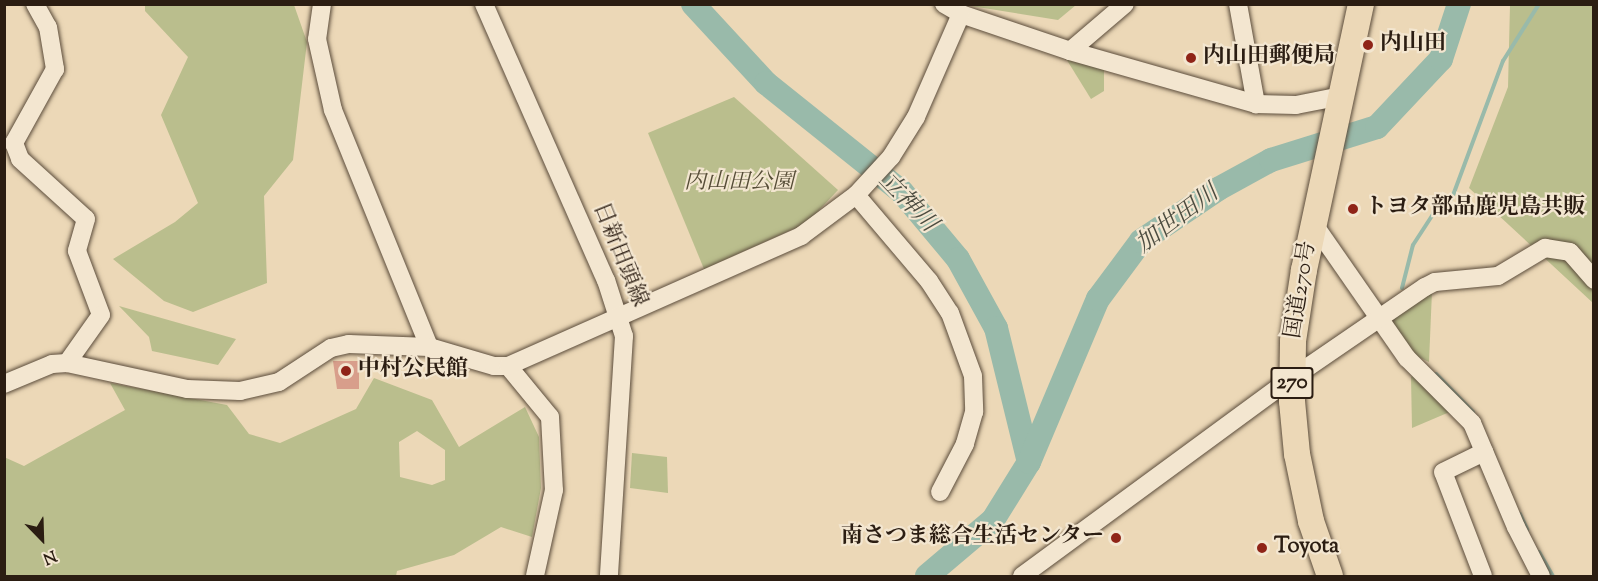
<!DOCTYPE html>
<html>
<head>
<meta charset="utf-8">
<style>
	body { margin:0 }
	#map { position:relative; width:1598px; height:581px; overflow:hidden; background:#ecd8b7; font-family:"Sorts Mill Goudy","Noto Serif JP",serif }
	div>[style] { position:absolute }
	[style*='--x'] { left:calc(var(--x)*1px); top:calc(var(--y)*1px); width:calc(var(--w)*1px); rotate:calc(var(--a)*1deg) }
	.green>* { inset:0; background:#babe8d }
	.stream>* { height:4px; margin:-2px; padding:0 2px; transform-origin:2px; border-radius:2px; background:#99baaa }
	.river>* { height:24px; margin:-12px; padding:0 12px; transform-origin:12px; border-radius:12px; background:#99baaa }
	.building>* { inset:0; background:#d89e8b }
	.roads { filter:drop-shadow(0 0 2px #5b4c3b) drop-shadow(0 0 2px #5b4c3b) }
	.minor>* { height:18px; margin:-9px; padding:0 9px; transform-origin:9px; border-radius:9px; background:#f3e6d0 }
	.highway>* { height:26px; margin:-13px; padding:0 13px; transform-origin:13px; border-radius:13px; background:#ecd8b7 }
	.dots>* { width:16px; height:16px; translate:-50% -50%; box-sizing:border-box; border:3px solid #f3e6d0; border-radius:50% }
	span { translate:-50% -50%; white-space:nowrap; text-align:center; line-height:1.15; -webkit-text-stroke:4.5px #f3e6d0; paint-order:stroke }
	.shield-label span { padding:2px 4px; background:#f3e6d0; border:2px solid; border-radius:4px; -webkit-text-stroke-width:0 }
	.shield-label { font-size:21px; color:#2b1d12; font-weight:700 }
	.poi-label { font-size:22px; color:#2b1d12; font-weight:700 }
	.left { translate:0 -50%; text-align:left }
	.right { translate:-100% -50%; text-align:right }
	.park-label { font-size:22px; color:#564d37; font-style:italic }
	.street-label { font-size:22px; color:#2b1d12 }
	.water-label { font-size:24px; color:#4c4c40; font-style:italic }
	.frame { position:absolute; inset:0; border:6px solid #2b1d12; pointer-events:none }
	.north { position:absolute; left:12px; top:509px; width:60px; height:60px; -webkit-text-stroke:4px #f3e6d0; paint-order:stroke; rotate:157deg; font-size:16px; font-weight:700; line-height:24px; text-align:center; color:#2b1d12 }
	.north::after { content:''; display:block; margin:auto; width:21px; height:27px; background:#2b1d12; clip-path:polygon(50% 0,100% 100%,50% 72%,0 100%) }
</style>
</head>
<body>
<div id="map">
	<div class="green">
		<i style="clip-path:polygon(145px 5px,294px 5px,307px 42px,293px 160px,264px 196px,267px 283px,193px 312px,164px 301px,113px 259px,175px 222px,198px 203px,161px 115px,188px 57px,145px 11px)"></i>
		<i style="clip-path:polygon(965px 5px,1076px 5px,1058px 20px)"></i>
		<i style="clip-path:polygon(1510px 5px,1593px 5px,1593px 303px,1469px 188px,1508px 87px)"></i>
		<i style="clip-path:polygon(1065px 57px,1104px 68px,1104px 91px,1091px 99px)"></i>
		<i style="clip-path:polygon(734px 97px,838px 190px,807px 223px,704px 269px,648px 133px)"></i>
		<i style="clip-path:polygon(1432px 291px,1429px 362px,1412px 354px,1398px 338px,1391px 317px)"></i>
		<i style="clip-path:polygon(119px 306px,186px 325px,236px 339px,218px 365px,152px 351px,149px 337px)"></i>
		<i style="clip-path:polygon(1418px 374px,1452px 411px,1412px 428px,1411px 377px)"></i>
		<i style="clip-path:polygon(evenodd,374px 378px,432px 400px,459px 447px,525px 407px,539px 437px,541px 488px,532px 537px,501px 527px,454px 555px,397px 571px,396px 576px,5px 576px,4px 457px,24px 466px,125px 410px,110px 383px,227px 405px,249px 434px,280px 443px,356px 409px,374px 378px,417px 431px,445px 450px,445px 480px,432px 485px,400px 477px,399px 442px,417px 431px)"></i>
		<i style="clip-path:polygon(632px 453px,667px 457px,668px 493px,630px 488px)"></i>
	</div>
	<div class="stream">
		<i style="--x:1402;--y:288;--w:44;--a:-75.7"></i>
		<i style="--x:1413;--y:245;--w:37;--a:-57"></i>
		<i style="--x:1433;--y:214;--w:11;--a:-75"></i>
		<i style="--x:1436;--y:203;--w:13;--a:-4"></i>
		<i style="--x:1449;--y:202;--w:5;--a:-53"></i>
		<i style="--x:1452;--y:198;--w:146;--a:-69.6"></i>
		<i style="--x:1503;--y:61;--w:67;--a:-57.7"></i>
		<i style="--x:1436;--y:374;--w:53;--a:45.8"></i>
		<i style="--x:1520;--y:514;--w:17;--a:65"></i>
		<i style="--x:1539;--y:552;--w:28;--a:60"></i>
	</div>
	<div class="river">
		<i style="--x:693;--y:4;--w:108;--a:47.3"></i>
		<i style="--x:766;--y:83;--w:174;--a:38.7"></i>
		<i style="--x:902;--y:192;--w:87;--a:50.1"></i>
		<i style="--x:958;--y:259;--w:79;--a:61.2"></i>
		<i style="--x:996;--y:328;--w:138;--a:76.2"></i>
		<i style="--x:927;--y:576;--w:87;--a:-40.3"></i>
		<i style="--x:993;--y:520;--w:68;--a:-58.2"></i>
		<i style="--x:1029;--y:462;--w:177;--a:-67.1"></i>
		<i style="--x:1098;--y:299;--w:72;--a:-53.4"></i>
		<i style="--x:1141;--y:241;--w:93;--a:-34"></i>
		<i style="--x:1218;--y:189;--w:60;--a:-28.7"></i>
		<i style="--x:1271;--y:160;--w:111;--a:-17.3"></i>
		<i style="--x:1377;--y:127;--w:93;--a:-46.7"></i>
		<i style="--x:1441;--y:59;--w:58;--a:-71.9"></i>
	</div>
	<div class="building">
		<i style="clip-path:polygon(333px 361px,359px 361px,359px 389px,337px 389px)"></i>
	</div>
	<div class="roads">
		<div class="minor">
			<i style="--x:35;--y:4;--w:26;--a:61"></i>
			<i style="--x:48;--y:27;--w:43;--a:80.5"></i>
			<i style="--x:55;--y:69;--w:85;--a:119"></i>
			<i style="--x:14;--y:143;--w:17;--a:69"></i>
			<i style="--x:20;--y:159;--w:89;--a:42.3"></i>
			<i style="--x:86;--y:219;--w:33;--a:106"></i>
			<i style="--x:77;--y:251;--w:68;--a:69.4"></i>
			<i style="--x:101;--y:315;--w:59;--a:125.3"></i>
			<i style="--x:322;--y:4;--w:35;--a:98"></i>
			<i style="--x:317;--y:39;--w:73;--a:77.3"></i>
			<i style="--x:333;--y:110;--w:256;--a:67.9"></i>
			<i style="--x:484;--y:4;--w:302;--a:66.2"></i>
			<i style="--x:606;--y:280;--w:59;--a:72.2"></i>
			<i style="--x:624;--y:336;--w:240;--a:93.6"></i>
			<i style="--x:944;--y:4;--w:20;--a:30"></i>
			<i style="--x:961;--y:14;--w:115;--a:18.7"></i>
			<i style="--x:1070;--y:51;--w:193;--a:15.9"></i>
			<i style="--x:1256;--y:104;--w:40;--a:1.4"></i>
			<i style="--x:1296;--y:105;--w:47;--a:-11.1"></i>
			<i style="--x:1238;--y:4;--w:102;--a:79.8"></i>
			<i style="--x:1070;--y:51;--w:72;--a:-40.5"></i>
			<i style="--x:856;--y:195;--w:113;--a:49.7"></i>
			<i style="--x:929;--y:281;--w:38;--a:57"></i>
			<i style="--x:950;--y:313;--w:67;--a:69.9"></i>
			<i style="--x:973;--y:376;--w:36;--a:88"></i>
			<i style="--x:974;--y:412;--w:33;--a:106"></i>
			<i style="--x:965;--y:444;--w:54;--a:117.5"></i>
			<i style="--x:1313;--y:223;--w:165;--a:55.2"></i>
			<i style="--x:1407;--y:358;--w:92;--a:45"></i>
			<i style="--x:1472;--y:423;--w:113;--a:67.1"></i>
			<i style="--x:1516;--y:527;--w:55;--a:63"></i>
			<i style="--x:508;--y:366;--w:66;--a:50.5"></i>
			<i style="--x:550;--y:417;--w:73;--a:86.9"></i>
			<i style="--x:554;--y:490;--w:88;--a:102.5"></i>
			<i style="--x:4;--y:384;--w:52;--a:-22.6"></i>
			<i style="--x:52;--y:364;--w:15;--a:-4"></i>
			<i style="--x:67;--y:363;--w:123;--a:12.2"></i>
			<i style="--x:187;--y:389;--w:53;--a:2.2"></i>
			<i style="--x:240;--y:391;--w:40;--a:-13"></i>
			<i style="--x:279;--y:382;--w:62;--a:-33.2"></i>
			<i style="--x:331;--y:348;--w:18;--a:-13"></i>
			<i style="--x:349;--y:344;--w:80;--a:2.1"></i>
			<i style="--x:429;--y:347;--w:68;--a:16.3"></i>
			<i style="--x:494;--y:366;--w:14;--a:0"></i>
			<i style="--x:508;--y:366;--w:321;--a:-23.9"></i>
			<i style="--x:801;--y:236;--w:69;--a:-36.7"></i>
			<i style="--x:856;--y:195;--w:52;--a:-47.4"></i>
			<i style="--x:891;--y:157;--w:47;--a:-58"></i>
			<i style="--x:916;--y:117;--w:112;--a:-66.4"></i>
			<i style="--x:1022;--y:576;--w:335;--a:-36.3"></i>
			<i style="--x:1292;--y:378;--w:161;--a:-34.4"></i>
			<i style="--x:1425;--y:287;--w:11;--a:-27"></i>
			<i style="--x:1435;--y:282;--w:63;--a:-5.4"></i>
			<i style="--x:1498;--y:276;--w:55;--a:-30.8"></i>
			<i style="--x:1545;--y:248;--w:25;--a:9"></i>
			<i style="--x:1570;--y:252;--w:37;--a:49"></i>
			<i style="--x:1483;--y:576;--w:111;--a:-111"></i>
			<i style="--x:1443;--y:472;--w:46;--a:-26"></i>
		</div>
		<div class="highway">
			<i style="--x:1330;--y:576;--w:58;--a:-109.1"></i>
			<i style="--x:1311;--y:521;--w:68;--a:-101.8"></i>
			<i style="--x:1297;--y:454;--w:53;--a:-95.4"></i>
			<i style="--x:1292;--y:401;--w:60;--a:-89"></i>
			<i style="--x:1293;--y:341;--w:72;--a:-81.2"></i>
			<i style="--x:1304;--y:270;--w:272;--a:-77.9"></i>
		</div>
	</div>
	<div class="dots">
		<i style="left:1368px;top:45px;background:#8f2418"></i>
		<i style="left:1191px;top:58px;background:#8f2418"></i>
		<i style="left:1353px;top:209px;background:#8f2418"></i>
		<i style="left:346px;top:371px;background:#8f2418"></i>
		<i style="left:1116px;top:538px;background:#8f2418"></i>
		<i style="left:1262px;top:548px;background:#8f2418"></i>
	</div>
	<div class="shield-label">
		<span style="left:1292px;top:383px">270</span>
	</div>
	<div class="poi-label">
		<span class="left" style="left:1380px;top:45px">内山田</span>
		<span class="left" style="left:1203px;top:58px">内山田郵便局</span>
		<span class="left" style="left:1365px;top:209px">トヨタ部品鹿児島共販</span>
		<span class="left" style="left:358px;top:371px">中村公民館</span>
		<span class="right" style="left:1104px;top:538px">南さつま総合生活センター</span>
		<span class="left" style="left:1274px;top:548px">Toyota</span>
	</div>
	<div class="park-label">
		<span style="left:739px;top:184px">内山田公園</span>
	</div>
	<div class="street-label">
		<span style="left:619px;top:255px;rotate:68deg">日新田頭線</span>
		<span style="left:1302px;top:290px;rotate:-81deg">国道270号</span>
	</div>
	<div class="water-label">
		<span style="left:907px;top:203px;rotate:46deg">立神川</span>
		<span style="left:1178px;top:220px;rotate:-37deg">加世田川</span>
	</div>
	<div class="frame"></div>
	<div class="north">N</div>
</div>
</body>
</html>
